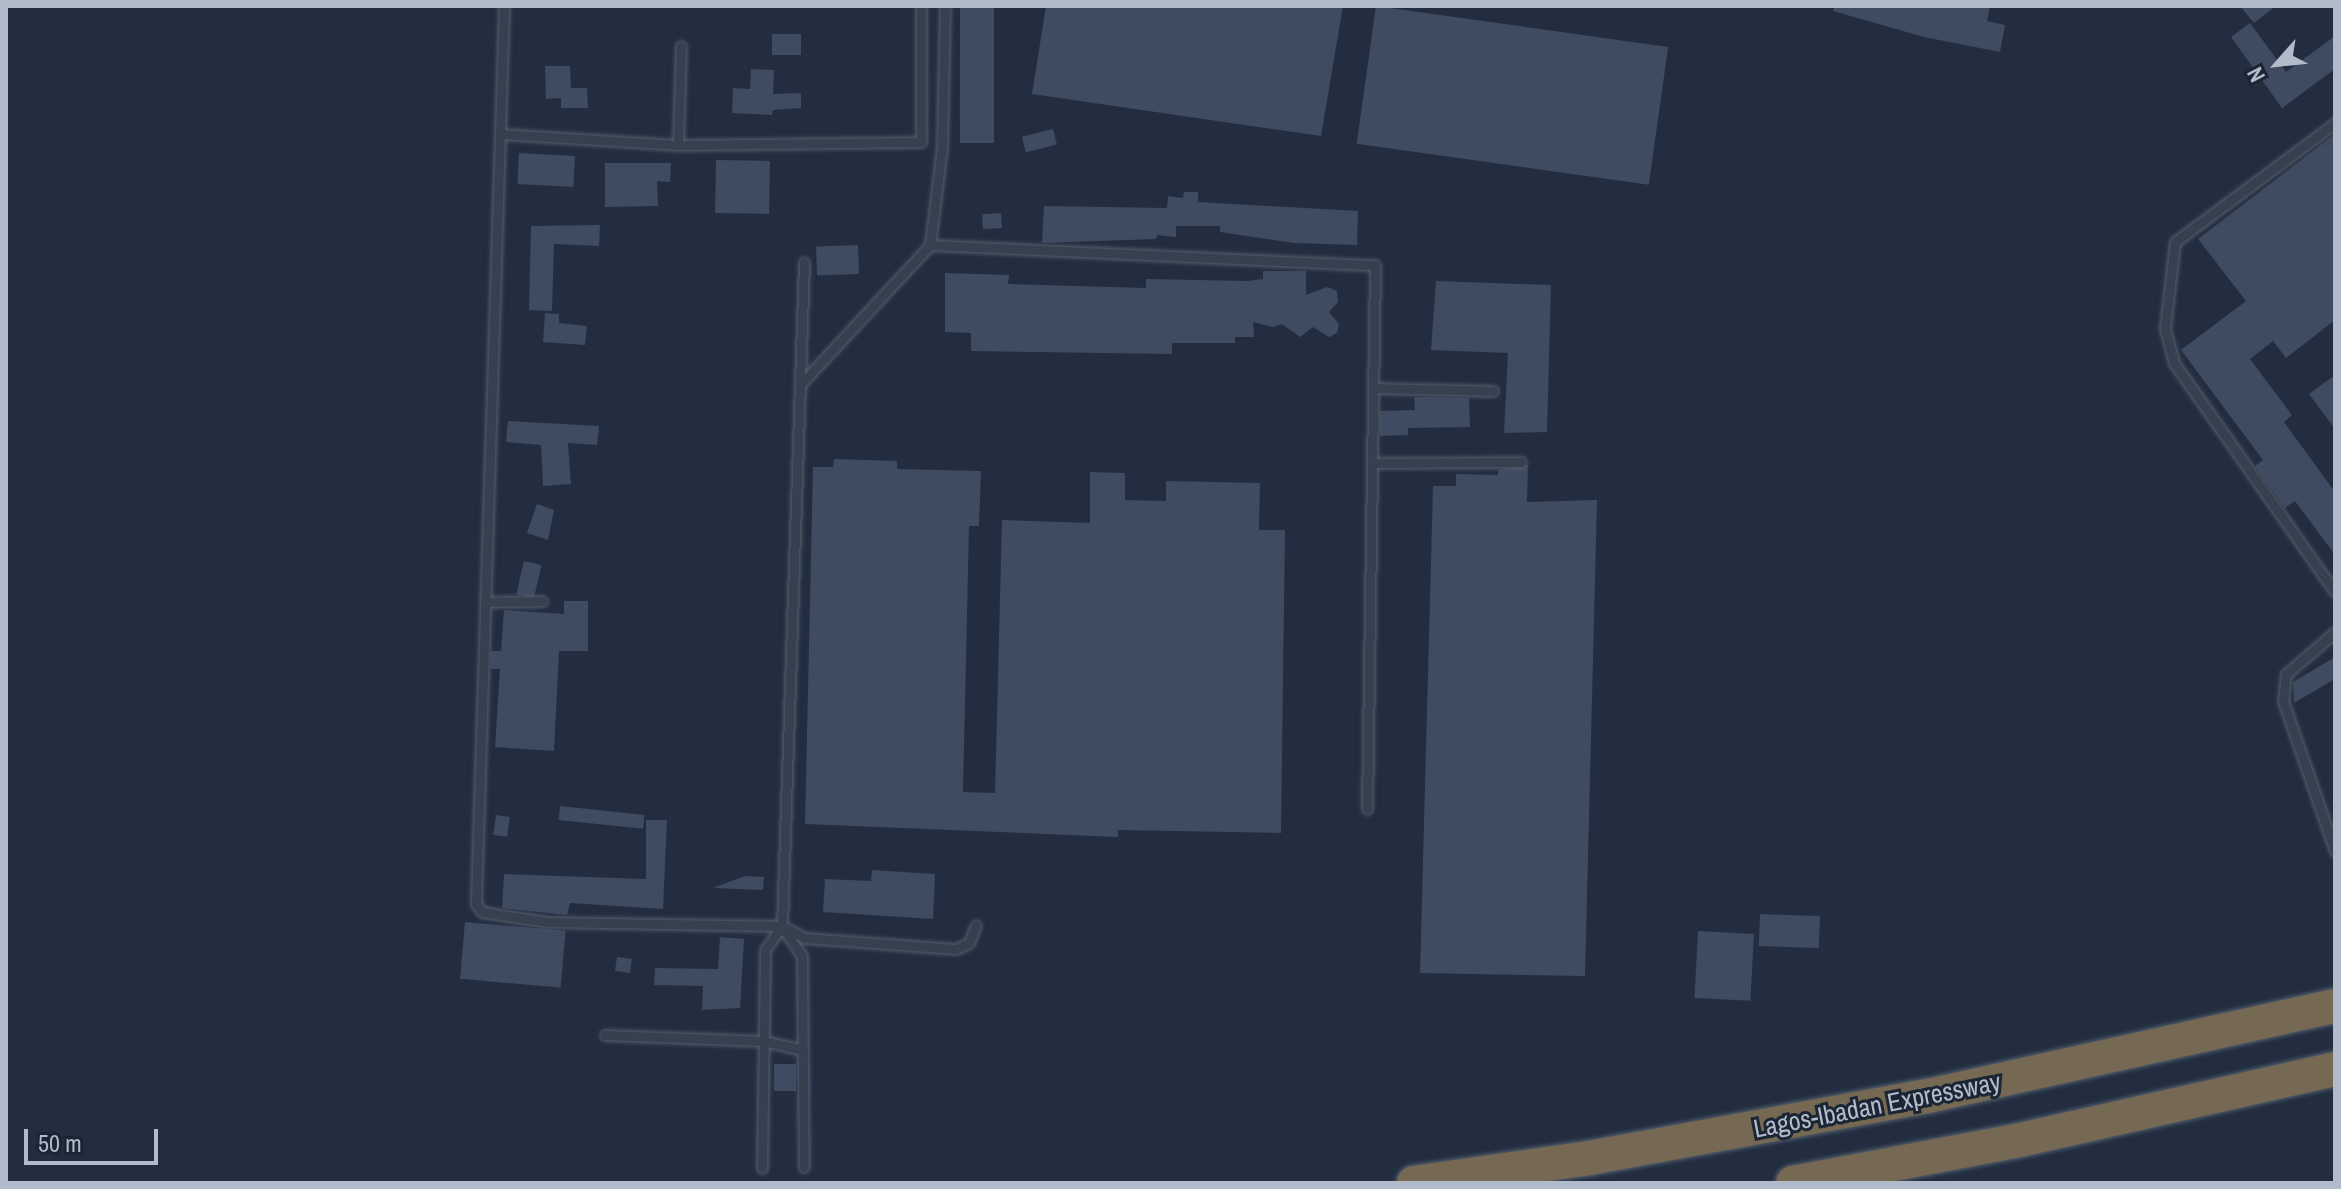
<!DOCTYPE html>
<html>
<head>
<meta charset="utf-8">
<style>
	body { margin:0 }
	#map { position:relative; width:2341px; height:1189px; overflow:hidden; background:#222e40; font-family:"Archivo Narrow",sans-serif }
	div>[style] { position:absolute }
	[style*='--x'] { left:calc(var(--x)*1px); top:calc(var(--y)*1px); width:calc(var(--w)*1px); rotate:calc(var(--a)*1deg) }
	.building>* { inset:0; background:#3e4b60; transform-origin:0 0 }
	.roads { filter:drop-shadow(0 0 2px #545e6d) drop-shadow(0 0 2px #545e6d) }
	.service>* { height:9px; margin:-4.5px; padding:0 4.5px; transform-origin:4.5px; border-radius:4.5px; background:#36404f }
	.motorway>* { height:34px; margin:-17px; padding:0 17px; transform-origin:17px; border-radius:17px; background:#766953 }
	span { translate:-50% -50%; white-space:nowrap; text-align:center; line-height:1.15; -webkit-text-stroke:6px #1b2534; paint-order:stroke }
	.street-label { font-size:26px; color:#b2bbca }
	.frame { position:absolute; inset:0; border:8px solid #b2bbca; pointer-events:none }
	.north { position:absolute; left:2237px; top:24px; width:80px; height:80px; -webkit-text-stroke:6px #1b2534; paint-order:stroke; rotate:243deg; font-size:22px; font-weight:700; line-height:32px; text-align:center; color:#b2bbca }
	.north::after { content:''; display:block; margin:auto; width:28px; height:36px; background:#b2bbca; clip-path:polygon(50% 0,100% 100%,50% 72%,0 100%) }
	.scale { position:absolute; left:24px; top:1129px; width:134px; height:36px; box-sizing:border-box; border:4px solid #b2bbca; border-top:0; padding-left:10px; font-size:24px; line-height:28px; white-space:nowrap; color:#b2bbca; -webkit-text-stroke:6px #1b2534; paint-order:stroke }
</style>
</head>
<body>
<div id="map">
	<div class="building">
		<i style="left:960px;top:6px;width:34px;height:137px"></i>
		<i style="clip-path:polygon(1046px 6px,1343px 6px,1321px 136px,1032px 94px)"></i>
		<i style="left:1376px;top:6px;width:295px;height:139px;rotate:8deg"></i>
		<i style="clip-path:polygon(1834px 6px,1990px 6px,1987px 21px,2005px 25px,2000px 52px,1924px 37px,1833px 11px)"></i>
		<i style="clip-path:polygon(2240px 6px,2276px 6px,2254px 23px)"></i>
		<i style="clip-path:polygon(2250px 23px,2286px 72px,2335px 36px,2335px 69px,2282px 108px,2231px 37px)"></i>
		<i style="left:801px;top:34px;width:21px;height:29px;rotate:90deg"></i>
		<i style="clip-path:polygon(545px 66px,570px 66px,571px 88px,587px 88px,588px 108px,561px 108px,561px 98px,546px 99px)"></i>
		<i style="clip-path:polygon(751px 69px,774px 70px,773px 94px,801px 93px,801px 108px,773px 110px,772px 115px,732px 113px,733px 88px,750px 89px)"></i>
		<i style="left:1053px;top:129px;width:16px;height:32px;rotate:76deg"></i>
		<i style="clip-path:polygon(2335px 134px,2335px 320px,2286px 358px,2273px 341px,2250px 359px,2292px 415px,2284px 422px,2335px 492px,2335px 555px,2295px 501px,2285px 508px,2255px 466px,2263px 460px,2181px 350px,2246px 301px,2198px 239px)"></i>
		<i style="left:519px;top:153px;width:56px;height:31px;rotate:3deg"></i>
		<i style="left:716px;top:160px;width:54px;height:53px;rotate:1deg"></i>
		<i style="clip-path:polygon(605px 163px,671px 163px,670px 182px,657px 181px,658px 206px,605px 207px)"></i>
		<i style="clip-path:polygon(1184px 192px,1198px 192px,1198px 202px,1358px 211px,1357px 245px,1294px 243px,1220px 232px,1220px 226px,1176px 226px,1176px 237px,1157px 235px,1156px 239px,1042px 243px,1044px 206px,1167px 208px,1168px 196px,1183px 198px)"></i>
		<i style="left:1001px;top:213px;width:15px;height:19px;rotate:86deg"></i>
		<i style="clip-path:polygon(600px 225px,599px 246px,554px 244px,552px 311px,529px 310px,531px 226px)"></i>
		<i style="left:858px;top:245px;width:29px;height:42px;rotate:88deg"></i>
		<i style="clip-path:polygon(1263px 271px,1306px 271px,1306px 295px,1327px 287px,1337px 291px,1338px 302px,1329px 312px,1339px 324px,1337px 333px,1329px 337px,1313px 327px,1300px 337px,1282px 324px,1273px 327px,1253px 322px,1254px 337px,1235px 337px,1235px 343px,1172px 343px,1172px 354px,971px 351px,971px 333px,945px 332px,945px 273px,1009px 275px,1008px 284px,1146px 288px,1146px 279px,1248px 281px,1263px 279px)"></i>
		<i style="clip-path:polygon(1436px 281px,1551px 285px,1547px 432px,1504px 433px,1508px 353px,1431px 350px)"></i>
		<i style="clip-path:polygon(545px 313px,559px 314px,559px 323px,587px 326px,585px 345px,543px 342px)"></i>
		<i style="clip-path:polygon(2335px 375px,2335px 429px,2309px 394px)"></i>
		<i style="clip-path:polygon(1414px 397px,1469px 398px,1470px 427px,1408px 428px,1408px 435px,1380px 436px,1380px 411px,1415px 410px)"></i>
		<i style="clip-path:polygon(508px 421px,599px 426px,597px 445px,568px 443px,571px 484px,543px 486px,541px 445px,506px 442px)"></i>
		<i style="clip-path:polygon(834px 459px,897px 461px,897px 469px,981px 471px,979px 526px,969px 526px,963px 792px,995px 793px,1002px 520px,1090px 523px,1090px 472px,1125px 473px,1125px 500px,1166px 501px,1166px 481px,1260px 483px,1259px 530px,1285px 530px,1281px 833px,1118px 830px,1118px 837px,805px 824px,813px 467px,833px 467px)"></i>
		<i style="clip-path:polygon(1528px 465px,1527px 502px,1597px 500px,1585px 976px,1420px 973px,1433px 486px,1456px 486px,1456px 474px,1498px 475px,1498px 470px)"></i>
		<i style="clip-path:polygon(537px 504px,554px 510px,548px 540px,527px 533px)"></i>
		<i style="left:524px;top:561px;width:18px;height:34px;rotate:13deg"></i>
		<i style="clip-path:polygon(564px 601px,588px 601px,588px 651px,559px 651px,554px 751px,495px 747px,500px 669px,491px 669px,491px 651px,501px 651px,504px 610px,564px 614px)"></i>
		<i style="clip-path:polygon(2335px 657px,2335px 679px,2294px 703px,2293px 682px)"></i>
		<i style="left:560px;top:806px;width:85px;height:14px;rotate:6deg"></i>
		<i style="left:496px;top:815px;width:14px;height:20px;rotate:8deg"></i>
		<i style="clip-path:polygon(646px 820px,667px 820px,663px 909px,570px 903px,567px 915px,502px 908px,504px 874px,646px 879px)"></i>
		<i style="clip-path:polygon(872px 870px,935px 874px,933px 919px,823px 912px,825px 879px,871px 881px)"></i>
		<i style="clip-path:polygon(745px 876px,764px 877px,763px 890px,713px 888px)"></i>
		<i style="left:1760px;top:914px;width:60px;height:32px;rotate:2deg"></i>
		<i style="left:465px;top:922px;width:101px;height:57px;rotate:5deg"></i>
		<i style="left:1698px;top:931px;width:56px;height:67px;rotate:3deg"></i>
		<i style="clip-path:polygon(720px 937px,744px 939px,740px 1008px,702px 1010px,703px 986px,654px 985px,655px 968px,718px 969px)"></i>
		<i style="left:617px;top:957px;width:15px;height:14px;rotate:8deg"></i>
		<i style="left:774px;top:1064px;width:22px;height:27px"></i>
	</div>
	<div class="roads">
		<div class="service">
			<i style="--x:504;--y:6;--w:898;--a:91.79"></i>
			<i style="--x:476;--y:904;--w:10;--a:53"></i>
			<i style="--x:482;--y:912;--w:66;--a:8.7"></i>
			<i style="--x:547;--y:922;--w:235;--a:1"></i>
			<i style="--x:782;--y:926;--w:26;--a:28"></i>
			<i style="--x:805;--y:938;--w:151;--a:4.2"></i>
			<i style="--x:956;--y:949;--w:14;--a:-25"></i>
			<i style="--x:969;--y:943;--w:19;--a:-69"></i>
			<i style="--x:2335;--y:123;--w:199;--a:143.4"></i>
			<i style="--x:2175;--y:242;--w:88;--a:96.6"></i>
			<i style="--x:2165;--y:329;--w:35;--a:75"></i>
			<i style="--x:2174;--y:363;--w:280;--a:54.9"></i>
			<i style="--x:500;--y:134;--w:178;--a:3.5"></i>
			<i style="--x:678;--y:145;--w:243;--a:-0.7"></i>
			<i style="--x:921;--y:142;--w:136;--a:-90"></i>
			<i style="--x:678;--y:145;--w:99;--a:-88.3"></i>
			<i style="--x:930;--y:245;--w:99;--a:-83"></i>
			<i style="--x:942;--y:147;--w:141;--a:-88.8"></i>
			<i style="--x:800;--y:385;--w:191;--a:-47.1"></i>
			<i style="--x:930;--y:245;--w:445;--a:2.6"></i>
			<i style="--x:1375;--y:265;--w:544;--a:90.84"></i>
			<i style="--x:1373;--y:388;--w:120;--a:1.4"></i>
			<i style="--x:1372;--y:463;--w:149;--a:-0.4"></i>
			<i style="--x:485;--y:602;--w:57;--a:-1"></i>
			<i style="--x:2335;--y:632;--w:65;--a:139.4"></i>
			<i style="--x:2286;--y:674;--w:27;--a:96"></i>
			<i style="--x:2283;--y:701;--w:159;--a:70.9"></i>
			<i style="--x:783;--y:928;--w:34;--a:56"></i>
			<i style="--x:802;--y:956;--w:211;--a:89.5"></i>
			<i style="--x:605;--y:1035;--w:159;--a:2.2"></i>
			<i style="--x:764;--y:1041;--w:40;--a:13"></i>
			<i style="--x:762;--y:1168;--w:218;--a:-89.2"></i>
			<i style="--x:765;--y:950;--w:29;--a:-55"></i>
			<i style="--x:782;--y:926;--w:664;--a:-88.1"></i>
		</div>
		<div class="motorway">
			<i style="--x:1414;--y:1183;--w:177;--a:-8.1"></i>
			<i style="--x:1589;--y:1158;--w:345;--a:-10.4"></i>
			<i style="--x:1928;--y:1096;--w:417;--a:-12.5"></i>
			<i style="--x:1793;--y:1183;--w:231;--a:-10.7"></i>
			<i style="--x:2020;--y:1140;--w:323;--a:-12.7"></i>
		</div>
	</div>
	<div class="street-label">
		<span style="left:1877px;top:1105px;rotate:-11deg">Lagos-Ibadan Expressway</span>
	</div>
	<div class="frame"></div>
	<div class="north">N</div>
	<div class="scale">50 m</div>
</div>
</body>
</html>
